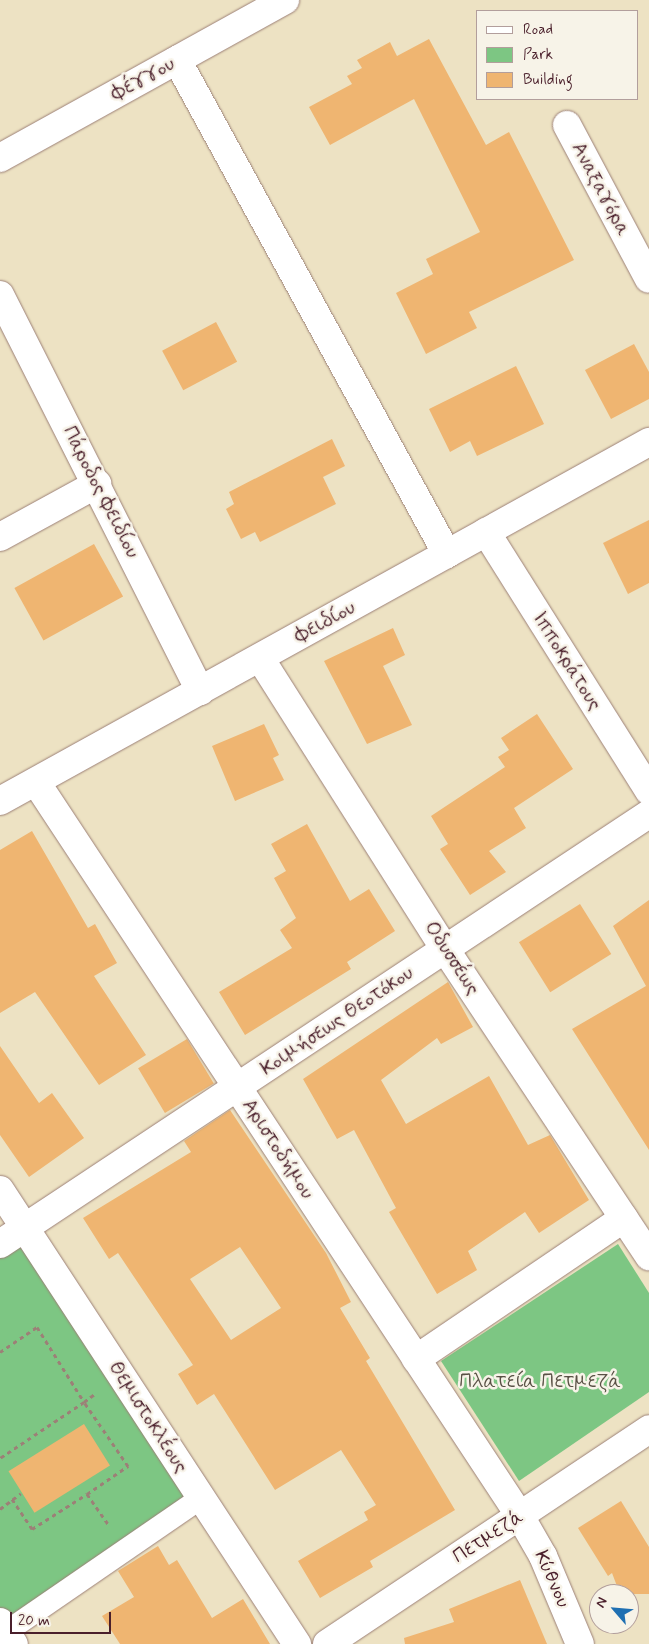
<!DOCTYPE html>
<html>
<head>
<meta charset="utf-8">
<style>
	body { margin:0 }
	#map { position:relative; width:649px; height:1644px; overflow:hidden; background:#ede2c3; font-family:Mynerve,sans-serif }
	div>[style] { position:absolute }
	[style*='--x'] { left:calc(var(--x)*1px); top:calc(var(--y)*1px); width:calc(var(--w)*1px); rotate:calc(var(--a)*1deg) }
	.green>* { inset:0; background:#7dc683 }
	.building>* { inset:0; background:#efb571; transform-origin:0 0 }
	.path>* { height:3px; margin-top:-1.5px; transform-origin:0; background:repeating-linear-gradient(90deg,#9c8077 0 4px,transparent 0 8px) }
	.roads { filter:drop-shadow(0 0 1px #9c8077) drop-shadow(0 0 1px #9c8077) }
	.pedestrian>* { height:22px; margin:-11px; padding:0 11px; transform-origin:11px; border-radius:11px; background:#fff }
	.minor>* { height:28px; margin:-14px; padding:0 14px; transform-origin:14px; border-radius:14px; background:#fff }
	span { translate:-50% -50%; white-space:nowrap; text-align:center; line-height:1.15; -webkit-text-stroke:5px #f7f3e8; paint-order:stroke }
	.street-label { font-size:20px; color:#4a1f2b }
	.park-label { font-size:20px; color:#595145 }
	.legend { position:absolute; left:476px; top:10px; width:162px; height:90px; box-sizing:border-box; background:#f7f3e8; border:1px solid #b29e9c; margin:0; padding:6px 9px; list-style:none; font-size:15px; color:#4a1f2b }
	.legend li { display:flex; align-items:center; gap:10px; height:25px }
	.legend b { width:25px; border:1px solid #b29e9c }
	.north { position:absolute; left:589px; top:1584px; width:50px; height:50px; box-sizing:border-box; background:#f7f3e8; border:1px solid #b29e9c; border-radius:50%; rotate:297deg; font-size:14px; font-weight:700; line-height:20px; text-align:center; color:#4a1f2b }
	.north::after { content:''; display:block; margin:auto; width:18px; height:22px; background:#1f6fb2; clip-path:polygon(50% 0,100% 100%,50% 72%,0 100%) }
	.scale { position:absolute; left:10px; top:1612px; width:101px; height:22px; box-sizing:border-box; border:2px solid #4a1f2b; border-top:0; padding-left:6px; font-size:15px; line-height:18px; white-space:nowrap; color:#4a1f2b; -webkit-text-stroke:4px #f7f3e8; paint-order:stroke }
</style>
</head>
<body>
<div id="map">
	<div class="green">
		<i style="clip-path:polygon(24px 1227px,201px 1498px,0 1622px,0 1244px)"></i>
		<i style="clip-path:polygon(618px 1244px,649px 1293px,649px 1392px,519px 1481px,441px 1361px)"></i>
	</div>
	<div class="building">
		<i style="clip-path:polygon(429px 39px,486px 145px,509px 132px,574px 260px,469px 312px,477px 328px,426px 354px,396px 293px,433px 274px,426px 259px,480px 232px,414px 99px,330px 145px,309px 107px,352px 84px,347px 76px,362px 68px,357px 60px,390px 42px,397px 56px)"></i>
		<i style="left:216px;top:322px;width:45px;height:61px;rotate:62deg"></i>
		<i style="clip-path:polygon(634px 344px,649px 372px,649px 399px,611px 419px,585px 370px)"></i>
		<i style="clip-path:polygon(516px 366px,544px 424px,477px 456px,470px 441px,450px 452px,429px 409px)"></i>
		<i style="clip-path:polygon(332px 439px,345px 466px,323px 477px,336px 504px,260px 542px,255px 532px,241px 539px,226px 509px,234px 504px,229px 492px)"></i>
		<i style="clip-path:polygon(649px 520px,649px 583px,628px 594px,603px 543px)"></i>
		<i style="left:94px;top:544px;width:60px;height:91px;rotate:61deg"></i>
		<i style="clip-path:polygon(393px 628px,405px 655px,383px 666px,412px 725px,367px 744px,324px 661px)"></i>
		<i style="clip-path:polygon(537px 714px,573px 769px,514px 808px,526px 828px,489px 851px,506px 872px,470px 895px,440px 849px,448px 844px,431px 816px,505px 767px,498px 757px,509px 750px,501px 738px)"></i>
		<i style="clip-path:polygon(264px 724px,279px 755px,273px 758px,284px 780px,235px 801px,212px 746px)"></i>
		<i style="clip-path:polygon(307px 824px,350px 901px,369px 889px,395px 931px,347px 962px,351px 969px,245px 1035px,219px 992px,292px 948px,280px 930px,296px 918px,274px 878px,286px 871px,271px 844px)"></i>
		<i style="clip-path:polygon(32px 831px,88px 928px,95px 924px,117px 963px,94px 976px,146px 1055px,99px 1085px,35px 992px,0 1013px,0 850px)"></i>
		<i style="clip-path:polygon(649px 900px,649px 1150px,572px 1029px,646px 986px,613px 926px)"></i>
		<i style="left:580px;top:904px;width:59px;height:72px;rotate:58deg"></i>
		<i style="clip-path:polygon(448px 982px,473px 1027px,441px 1044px,437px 1038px,381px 1080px,406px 1124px,489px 1076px,528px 1145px,550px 1135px,589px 1200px,539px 1233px,525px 1212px,468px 1251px,477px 1270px,437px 1294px,389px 1212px,396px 1208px,354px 1130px,337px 1139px,303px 1079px)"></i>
		<i style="left:187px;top:1039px;width:52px;height:57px;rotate:59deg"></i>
		<i style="clip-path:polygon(0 1046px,39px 1103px,52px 1093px,84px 1138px,29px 1177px,0 1135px)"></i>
		<i style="clip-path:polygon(evenodd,230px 1110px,326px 1253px,351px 1302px,340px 1308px,370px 1358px,366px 1361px,455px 1510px,370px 1561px,373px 1567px,320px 1598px,298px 1561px,368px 1520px,364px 1512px,376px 1505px,341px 1450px,275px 1490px,214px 1394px,197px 1405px,178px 1374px,193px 1365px,118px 1253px,109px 1259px,83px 1218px,191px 1152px,184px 1141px,230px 1110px,240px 1247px,281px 1308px,231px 1340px,190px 1279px,240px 1247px)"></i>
		<i style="left:84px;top:1424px;width:49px;height:89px;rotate:58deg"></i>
		<i style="clip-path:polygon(621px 1501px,649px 1547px,649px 1594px,620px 1594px,612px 1573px,608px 1576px,578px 1528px)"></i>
		<i style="clip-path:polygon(158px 1546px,169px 1565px,177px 1560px,212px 1618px,243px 1599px,270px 1644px,120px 1644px,102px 1616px,134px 1597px,118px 1571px)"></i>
		<i style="clip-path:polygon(520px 1580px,547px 1644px,405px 1644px,404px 1638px,454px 1622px,449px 1609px)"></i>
	</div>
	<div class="path">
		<i style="--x:0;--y:1352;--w:45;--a:-34"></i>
		<i style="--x:37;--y:1327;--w:89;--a:57.9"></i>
		<i style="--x:84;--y:1402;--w:101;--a:146.3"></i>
		<i style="--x:87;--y:1494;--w:50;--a:-34.3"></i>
		<i style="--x:128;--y:1466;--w:78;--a:-124.5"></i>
		<i style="--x:84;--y:1402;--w:15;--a:-37"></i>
		<i style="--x:12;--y:1499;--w:36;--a:56"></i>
		<i style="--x:32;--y:1529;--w:65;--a:-32.5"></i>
		<i style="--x:87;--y:1494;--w:39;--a:55"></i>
		<i style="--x:0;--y:1509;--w:26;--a:-37"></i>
	</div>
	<div class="roads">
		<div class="pedestrian">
			<i style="--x:6;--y:1632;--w:237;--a:-34.5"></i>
		</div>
		<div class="minor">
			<i style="--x:177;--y:60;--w:563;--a:61.34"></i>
			<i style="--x:567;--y:125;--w:174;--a:62"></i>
			<i style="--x:0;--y:158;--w:326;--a:-29"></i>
			<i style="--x:0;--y:295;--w:444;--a:63.2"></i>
			<i style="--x:486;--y:532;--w:306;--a:57.8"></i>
			<i style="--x:0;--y:537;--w:111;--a:-28.7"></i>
			<i style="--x:260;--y:658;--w:345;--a:57.6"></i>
			<i style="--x:445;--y:949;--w:369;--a:56.4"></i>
			<i style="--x:36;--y:782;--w:879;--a:56.6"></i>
			<i style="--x:520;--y:1516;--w:46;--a:60.1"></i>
			<i style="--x:543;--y:1556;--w:95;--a:67.2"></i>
			<i style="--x:0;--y:801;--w:742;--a:-28.95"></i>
			<i style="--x:0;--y:1190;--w:543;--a:56.81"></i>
			<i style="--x:0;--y:1244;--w:779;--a:-33.53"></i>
			<i style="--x:416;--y:1359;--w:251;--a:-34.1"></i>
			<i style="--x:0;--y:1622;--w:26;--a:58"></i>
			<i style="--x:327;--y:1644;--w:387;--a:-33.7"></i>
		</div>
	</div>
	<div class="street-label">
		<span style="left:143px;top:79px;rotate:-29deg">Φέγγου</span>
		<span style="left:601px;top:189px;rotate:62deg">Αναξαγόρα</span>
		<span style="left:101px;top:492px;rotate:63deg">Πάροδος Φειδίου</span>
		<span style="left:325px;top:622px;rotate:-29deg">Φειδίου</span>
		<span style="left:567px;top:661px;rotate:58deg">Ιπποκράτους</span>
		<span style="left:452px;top:958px;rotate:57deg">Οδυσσέως</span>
		<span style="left:337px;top:1021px;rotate:-34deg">Κοιμήσεως Θεοτόκου</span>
		<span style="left:278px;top:1149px;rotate:57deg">Αριστοδήμου</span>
		<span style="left:148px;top:1417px;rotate:57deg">Θεμιστοκλέους</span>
		<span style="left:488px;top:1537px;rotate:-33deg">Πετμεζά</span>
		<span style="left:552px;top:1579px;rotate:66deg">Κύθνου</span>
	</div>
	<div class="park-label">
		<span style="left:540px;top:1381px">Πλατεία Πετμεζά</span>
	</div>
	<ul class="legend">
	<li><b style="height:6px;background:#fff"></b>Road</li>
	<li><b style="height:14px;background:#7dc683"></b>Park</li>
	<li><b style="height:14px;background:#efb571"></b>Building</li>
	</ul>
	<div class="north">N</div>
	<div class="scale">20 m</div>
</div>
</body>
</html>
